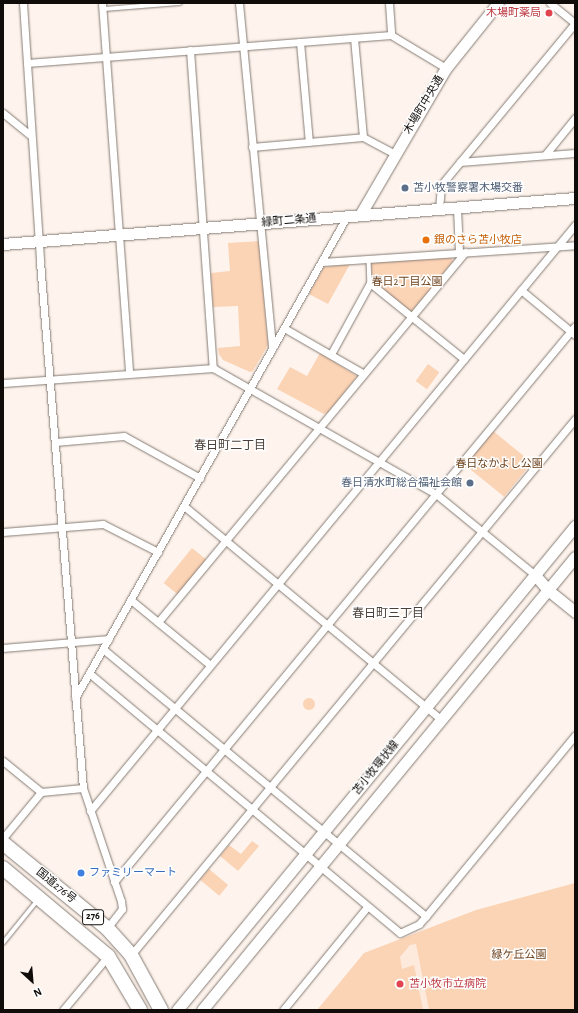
<!DOCTYPE html>
<html>
<head>
<meta charset="utf-8">
<style>
	body { margin:0 }
	#map { position:relative; width:578px; height:1013px; overflow:hidden; background:#fef4ed; font-family:"Alegreya Sans","Noto Sans JP",sans-serif }
	div>[style] { position:absolute }
	[style*='--x'] { left:calc(var(--x)*1px); top:calc(var(--y)*1px); width:calc(var(--w)*1px); rotate:calc(var(--a)*1deg) }
	.built>* { inset:0; background:#fdeadc }
	.green>* { inset:0; background:#fbd3b5; transform-origin:0 0 }
	.round { border-radius:50% }
	.roads { filter:drop-shadow(0 0 1px #857b73) drop-shadow(0 0 1px #857b73) }
	.lane>* { height:3.5px; margin:-1.75px; padding:0 1.75px; transform-origin:1.75px; border-radius:1.75px; background:#fff }
	.street>* { height:7px; margin:-3.5px; padding:0 3.5px; transform-origin:3.5px; border-radius:3.5px; background:#fff }
	.secondary>* { height:11px; margin:-5.5px; padding:0 5.5px; transform-origin:5.5px; border-radius:5.5px; background:#fff }
	.highway>* { height:14px; margin:-7px; padding:0 7px; transform-origin:7px; border-radius:7px; background:#fff }
	.dots>* { width:11px; height:11px; translate:-50% -50%; box-sizing:border-box; border:2px solid #fff; border-radius:50% }
	span { translate:-50% -50%; white-space:nowrap; text-align:center; line-height:1.15; -webkit-text-stroke:3px #fff; paint-order:stroke }
	.shield-label span { padding:1px 3px; background:#fff; border:1px solid; border-radius:3px; -webkit-text-stroke-width:0 }
	.shield-label { font-size:10px; color:#100c0a; font-weight:700 }
	.health-label { font-size:11px; color:#be3a42 }
	.right { translate:-100% -50%; text-align:right }
	.left { translate:0 -50%; text-align:left }
	.street-label { font-size:11px; color:#100c0a }
	.service-label { font-size:11px; color:#4e5e75 }
	.food-label { font-size:11px; color:#c56008 }
	.park-label { font-size:11px; color:#6e431e }
	.shop-label { font-size:11px; color:#366cbe }
	.neighbourhood-label { font-size:12px; color:#4a4039 }
	.frame { position:absolute; inset:0; border:4px solid #100c0a; pointer-events:none }
	.north { position:absolute; left:12px; top:961px; width:40px; height:40px; -webkit-text-stroke:3px #fff; paint-order:stroke; rotate:154deg; font-size:11px; font-weight:700; line-height:16px; text-align:center; color:#100c0a }
	.north::after { content:''; display:block; margin:auto; width:14px; height:18px; background:#100c0a; clip-path:polygon(50% 0,100% 100%,50% 72%,0 100%) }
</style>
</head>
<body>
<div id="map">
	<div class="built">
		<i style="clip-path:polygon(416px 944px,429px 1010px,354px 1010px,410px 945px)"></i>
	</div>
	<div class="green">
		<i style="clip-path:polygon(259px 241px,268px 345px,253px 371px,250px 372px,223px 360px,219px 354px,218px 348px,240px 346px,238px 306px,213px 307px,211px 273px,230px 271px,228px 243px)"></i>
		<i style="clip-path:polygon(451px 257px,453px 261px,411px 313px,373px 283px,371px 263px)"></i>
		<i style="clip-path:polygon(350px 264px,328px 304px,309px 294px,324px 267px)"></i>
		<i style="clip-path:polygon(320px 353px,357px 376px,328px 413px,324px 414px,277px 389px,290px 367px,307px 376px)"></i>
		<i style="left:428px;top:364px;width:14px;height:21px;rotate:36deg"></i>
		<i style="left:493px;top:431px;width:50px;height:44px;rotate:39deg"></i>
		<i style="left:192px;top:548px;width:19px;height:45px;rotate:39deg"></i>
		<i class="round" style="left:303px;top:698px;width:12px;height:12px"></i>
		<i style="clip-path:polygon(252px 841px,259px 846px,238px 871px,220px 856px,229px 845px,241px 854px)"></i>
		<i style="left:209px;top:869px;width:25px;height:14px;rotate:40deg"></i>
		<i style="clip-path:polygon(575px 883px,575px 1010px,429px 1010px,416px 944px,410px 945px,400px 957px,402px 969px,414px 965px,423px 1010px,317px 1010px,364px 953px,476px 910px)"></i>
	</div>
	<div class="roads">
		<div class="lane">
			<i style="--x:103;--y:9;--w:77;--a:-4.5"></i>
			<i style="--x:369;--y:259;--w:24;--a:88"></i>
			<i style="--x:3;--y:943;--w:54;--a:-51"></i>
		</div>
		<div class="street">
			<i style="--x:23;--y:3;--w:260;--a:86.2"></i>
			<i style="--x:40;--y:262;--w:528;--a:85.33"></i>
			<i style="--x:83;--y:788;--w:119;--a:71.4"></i>
			<i style="--x:121;--y:901;--w:8;--a:83"></i>
			<i style="--x:122;--y:909;--w:24;--a:128"></i>
			<i style="--x:102;--y:3;--w:371;--a:85.8"></i>
			<i style="--x:239;--y:3;--w:347;--a:84.5"></i>
			<i style="--x:389;--y:3;--w:32;--a:86"></i>
			<i style="--x:550;--y:3;--w:32;--a:39"></i>
			<i style="--x:354;--y:38;--w:99;--a:84.8"></i>
			<i style="--x:300;--y:42;--w:100;--a:84.9"></i>
			<i style="--x:190;--y:50;--w:319;--a:85.9"></i>
			<i style="--x:27;--y:63;--w:365;--a:-4.4"></i>
			<i style="--x:391;--y:35;--w:64;--a:31"></i>
			<i style="--x:3;--y:113;--w:36;--a:39"></i>
			<i style="--x:252;--y:147;--w:111;--a:-5.1"></i>
			<i style="--x:363;--y:137;--w:36;--a:28"></i>
			<i style="--x:545;--y:155;--w:48;--a:-51"></i>
			<i style="--x:460;--y:162;--w:115;--a:-4.5"></i>
			<i style="--x:457;--y:208;--w:44;--a:87.4"></i>
			<i style="--x:439;--y:209;--w:24;--a:-85"></i>
			<i style="--x:441;--y:185;--w:210;--a:-50.4"></i>
			<i style="--x:322;--y:262;--w:254;--a:-3.8"></i>
			<i style="--x:521;--y:290;--w:70;--a:39.8"></i>
			<i style="--x:284;--y:328;--w:92;--a:29.9"></i>
			<i style="--x:331;--y:354;--w:81;--a:-61.2"></i>
			<i style="--x:370;--y:283;--w:121;--a:39"></i>
			<i style="--x:3;--y:383;--w:211;--a:-4.1"></i>
			<i style="--x:213;--y:368;--w:256;--a:29.5"></i>
			<i style="--x:436;--y:494;--w:128;--a:39.3"></i>
			<i style="--x:55;--y:442;--w:69;--a:-5"></i>
			<i style="--x:124;--y:436;--w:87;--a:28.9"></i>
			<i style="--x:184;--y:506;--w:334;--a:39.7"></i>
			<i style="--x:3;--y:532;--w:100;--a:-4.6"></i>
			<i style="--x:103;--y:524;--w:62;--a:27"></i>
			<i style="--x:131;--y:600;--w:102;--a:39.4"></i>
			<i style="--x:158;--y:622;--w:481;--a:-50.3"></i>
			<i style="--x:3;--y:648;--w:106;--a:-4.9"></i>
			<i style="--x:103;--y:649;--w:419;--a:39.6"></i>
			<i style="--x:89;--y:673;--w:405;--a:39.9"></i>
			<i style="--x:400;--y:933;--w:21;--a:-25"></i>
			<i style="--x:419;--y:924;--w:11;--a:-49"></i>
			<i style="--x:426;--y:916;--w:234;--a:-50.5"></i>
			<i style="--x:75;--y:698;--w:553;--a:-60.56"></i>
			<i style="--x:3;--y:761;--w:49;--a:39.2"></i>
			<i style="--x:41;--y:792;--w:42;--a:-5.4"></i>
			<i style="--x:90;--y:811;--w:761;--a:-50.39"></i>
			<i style="--x:3;--y:838;--w:60;--a:-50.4"></i>
			<i style="--x:114;--y:882;--w:722;--a:-50.34"></i>
			<i style="--x:131;--y:955;--w:696;--a:-50.36"></i>
			<i style="--x:63;--y:1010;--w:70;--a:-50.2"></i>
			<i style="--x:283;--y:1010;--w:133;--a:-50.8"></i>
		</div>
		<div class="secondary">
			<i style="--x:360;--y:215;--w:170;--a:-59.7"></i>
			<i style="--x:446;--y:68;--w:83;--a:-51.3"></i>
			<i style="--x:3;--y:244;--w:574;--a:-4.6"></i>
			<i style="--x:535;--y:575;--w:20;--a:49"></i>
			<i style="--x:548;--y:590;--w:35;--a:39"></i>
			<i style="--x:177;--y:1010;--w:627;--a:-50.57"></i>
			<i style="--x:202;--y:1010;--w:587;--a:-50.53"></i>
		</div>
		<div class="highway">
			<i style="--x:3;--y:843;--w:134;--a:39.3"></i>
			<i style="--x:107;--y:928;--w:36;--a:48"></i>
			<i style="--x:131;--y:955;--w:63;--a:61.4"></i>
			<i style="--x:3;--y:868;--w:137;--a:40"></i>
			<i style="--x:108;--y:956;--w:63;--a:59.3"></i>
		</div>
	</div>
	<div class="dots">
		<i style="left:549px;top:13px;background:#e0444e"></i>
		<i style="left:405px;top:188px;background:#5c6f8a"></i>
		<i style="left:426px;top:240px;background:#e8710a"></i>
		<i style="left:470px;top:483px;background:#5c6f8a"></i>
		<i style="left:81px;top:873px;background:#3f7fe0"></i>
		<i style="left:400px;top:984px;background:#e0444e"></i>
	</div>
	<div class="shield-label">
		<span style="left:93px;top:917px">276</span>
	</div>
	<div class="health-label">
		<span class="right" style="left:541px;top:13px">木場町薬局</span>
		<span class="left" style="left:409px;top:984px">苫小牧市立病院</span>
	</div>
	<div class="street-label">
		<span style="left:424px;top:105px;rotate:-59deg">木場町中央通</span>
		<span style="left:289px;top:221px;rotate:-5deg">緑町二条通</span>
		<span style="left:376px;top:768px;rotate:-51deg">苫小牧環状線</span>
		<span style="left:56px;top:886px;rotate:39deg">国道276号</span>
	</div>
	<div class="service-label">
		<span class="left" style="left:413px;top:188px">苫小牧警察署木場交番</span>
		<span class="right" style="left:462px;top:483px">春日清水町総合福祉会館</span>
	</div>
	<div class="food-label">
		<span class="left" style="left:434px;top:240px">銀のさら苫小牧店</span>
	</div>
	<div class="park-label">
		<span style="left:407px;top:282px">春日2丁目公園</span>
		<span style="left:499px;top:464px">春日なかよし公園</span>
		<span style="left:519px;top:955px">緑ケ丘公園</span>
	</div>
	<div class="shop-label">
		<span class="left" style="left:89px;top:873px">ファミリーマート</span>
	</div>
	<div class="neighbourhood-label">
		<span style="left:230px;top:446px">春日町二丁目</span>
		<span style="left:388px;top:614px">春日町三丁目</span>
	</div>
	<div class="frame"></div>
	<div class="north">N</div>
</div>
</body>
</html>
